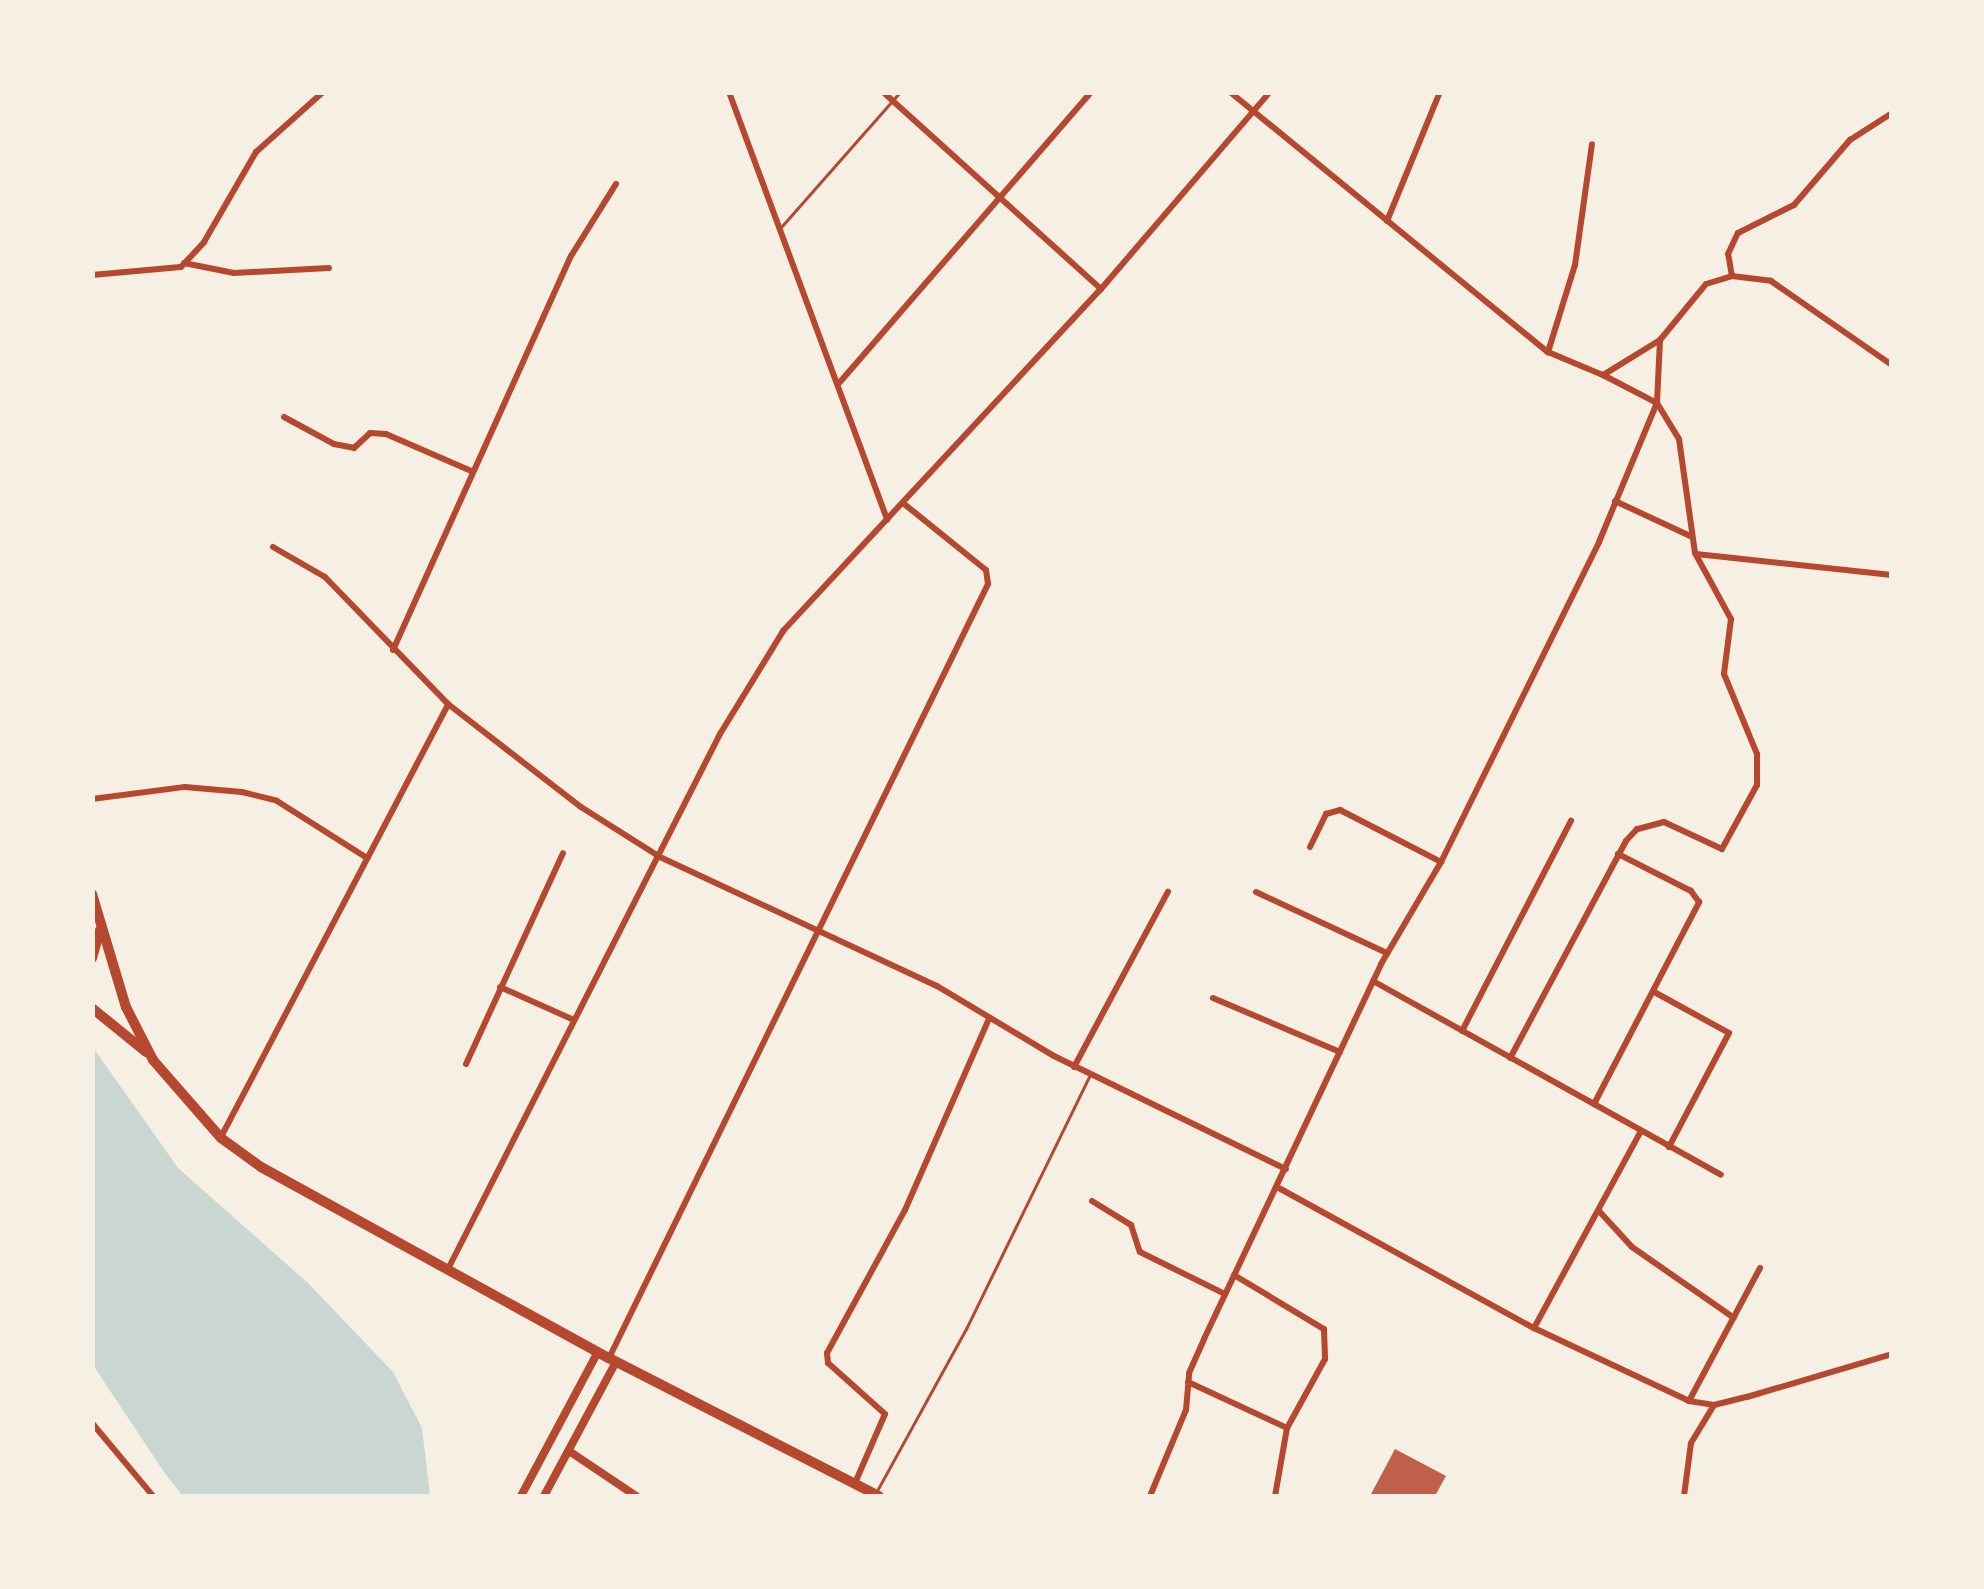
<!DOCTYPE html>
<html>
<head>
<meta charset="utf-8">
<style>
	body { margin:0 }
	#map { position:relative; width:1984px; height:1589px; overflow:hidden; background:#f6efe4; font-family:"Asap Condensed",sans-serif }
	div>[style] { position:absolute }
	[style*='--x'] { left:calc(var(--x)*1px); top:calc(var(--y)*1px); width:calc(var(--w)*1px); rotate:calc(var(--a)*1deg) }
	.water>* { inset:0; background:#c9d6d2 }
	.building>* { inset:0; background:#bf614a }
	.service>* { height:2.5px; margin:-1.25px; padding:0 1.25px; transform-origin:1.25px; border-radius:1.25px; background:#b5482f }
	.minor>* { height:6px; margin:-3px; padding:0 3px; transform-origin:3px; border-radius:3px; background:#b5482f }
	.tertiary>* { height:8px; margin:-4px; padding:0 4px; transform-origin:4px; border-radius:4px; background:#b5482f }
	.trunk>* { height:10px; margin:-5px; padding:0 5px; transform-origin:5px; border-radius:5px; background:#b5482f }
	span { translate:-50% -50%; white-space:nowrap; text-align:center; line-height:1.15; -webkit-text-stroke:8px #f6efe4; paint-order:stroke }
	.frame { position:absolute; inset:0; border:95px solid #f6efe4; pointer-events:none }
</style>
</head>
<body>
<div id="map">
	<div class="water">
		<i style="clip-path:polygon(92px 1046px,178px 1168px,308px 1283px,393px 1372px,422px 1428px,430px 1496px,183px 1496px,166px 1475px,93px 1365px)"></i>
	</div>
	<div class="building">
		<i style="clip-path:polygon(1395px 1449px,1446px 1476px,1435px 1496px,1370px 1496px)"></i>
	</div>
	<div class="service">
		<i style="--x:782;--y:226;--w:179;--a:-48.6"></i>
		<i style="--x:878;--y:1489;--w:183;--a:-61.2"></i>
		<i style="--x:966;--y:1329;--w:283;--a:-64"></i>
	</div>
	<div class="minor">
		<i style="--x:729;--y:92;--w:456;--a:69.7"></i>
		<i style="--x:883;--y:92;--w:294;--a:42.1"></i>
		<i style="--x:1230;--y:92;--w:411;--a:39.3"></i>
		<i style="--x:1548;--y:352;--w:60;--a:22.7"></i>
		<i style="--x:1387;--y:221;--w:139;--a:-67.7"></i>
		<i style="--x:184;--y:263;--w:51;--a:11.3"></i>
		<i style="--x:234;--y:273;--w:95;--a:-3"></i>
		<i style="--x:92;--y:275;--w:89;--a:-5.1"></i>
		<i style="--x:181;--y:267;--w:34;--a:-47"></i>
		<i style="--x:204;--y:242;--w:104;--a:-60"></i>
		<i style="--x:256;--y:152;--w:90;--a:-41.8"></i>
		<i style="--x:1732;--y:276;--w:22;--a:-100"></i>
		<i style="--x:1728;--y:254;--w:23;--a:-65"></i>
		<i style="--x:1738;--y:233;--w:63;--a:-26.6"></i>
		<i style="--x:1794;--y:205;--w:86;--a:-49.3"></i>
		<i style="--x:1850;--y:140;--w:50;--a:-32.7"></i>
		<i style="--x:1660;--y:340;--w:72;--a:-50.6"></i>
		<i style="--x:1706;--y:284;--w:27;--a:-17"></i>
		<i style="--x:1732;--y:276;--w:39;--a:7"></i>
		<i style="--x:1771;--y:281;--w:147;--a:34.8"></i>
		<i style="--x:1548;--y:352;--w:91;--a:-72.8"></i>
		<i style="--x:1575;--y:265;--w:122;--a:-82"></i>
		<i style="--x:840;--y:382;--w:384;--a:-49.1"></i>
		<i style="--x:284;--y:417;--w:57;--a:28.4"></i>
		<i style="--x:334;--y:444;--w:20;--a:11"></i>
		<i style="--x:354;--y:448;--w:22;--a:-43"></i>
		<i style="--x:370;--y:433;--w:16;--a:4"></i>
		<i style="--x:386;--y:434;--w:93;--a:23.5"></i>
		<i style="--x:1615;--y:501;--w:83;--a:25"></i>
		<i style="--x:273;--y:547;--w:60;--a:30"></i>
		<i style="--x:325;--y:577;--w:177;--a:45.9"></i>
		<i style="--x:448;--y:704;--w:168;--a:37.8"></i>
		<i style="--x:581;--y:807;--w:93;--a:32.3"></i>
		<i style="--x:660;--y:857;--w:306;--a:25"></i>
		<i style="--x:937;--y:986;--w:136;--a:30.9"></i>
		<i style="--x:1054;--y:1056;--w:258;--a:26"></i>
		<i style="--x:1696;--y:554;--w:197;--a:6.1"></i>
		<i style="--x:393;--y:650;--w:432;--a:-65.7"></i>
		<i style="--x:571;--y:256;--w:85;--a:-58"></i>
		<i style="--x:92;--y:799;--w:94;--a:-7.4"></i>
		<i style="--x:185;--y:787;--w:57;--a:5"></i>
		<i style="--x:242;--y:792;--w:36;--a:14"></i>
		<i style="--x:277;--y:801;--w:107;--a:32.3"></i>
		<i style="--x:1310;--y:847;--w:37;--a:-64"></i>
		<i style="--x:1326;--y:814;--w:15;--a:-16"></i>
		<i style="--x:1340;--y:810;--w:114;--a:27.2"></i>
		<i style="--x:1256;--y:892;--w:145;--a:25"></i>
		<i style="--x:1373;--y:981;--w:398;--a:29.1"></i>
		<i style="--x:500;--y:987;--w:81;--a:24"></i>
		<i style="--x:1656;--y:993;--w:83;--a:28.7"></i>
		<i style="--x:1729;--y:1033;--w:129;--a:117.8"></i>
		<i style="--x:1213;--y:998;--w:138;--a:23"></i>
		<i style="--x:1462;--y:1031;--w:237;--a:-62.6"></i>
		<i style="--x:466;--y:1064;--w:232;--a:-65.3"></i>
		<i style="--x:1074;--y:1067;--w:199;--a:-61.8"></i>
		<i style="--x:1594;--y:1104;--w:228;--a:-62.5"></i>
		<i style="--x:1699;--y:902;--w:14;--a:-126"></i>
		<i style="--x:1691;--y:891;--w:82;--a:-153.1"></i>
		<i style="--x:221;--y:1137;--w:489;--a:-62.3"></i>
		<i style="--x:1277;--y:1187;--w:293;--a:28.8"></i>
		<i style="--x:1534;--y:1328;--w:171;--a:25.2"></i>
		<i style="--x:1689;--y:1401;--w:25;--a:9"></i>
		<i style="--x:1714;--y:1405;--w:34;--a:-14"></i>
		<i style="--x:1747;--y:1397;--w:151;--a:-16.5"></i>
		<i style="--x:1092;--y:1201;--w:46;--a:31.6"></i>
		<i style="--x:1131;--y:1225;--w:28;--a:72"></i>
		<i style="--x:1140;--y:1252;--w:95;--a:26.3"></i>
		<i style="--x:1599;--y:1211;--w:49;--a:47.5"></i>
		<i style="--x:1632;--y:1247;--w:124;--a:34.8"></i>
		<i style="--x:448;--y:1269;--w:600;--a:-63.05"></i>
		<i style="--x:720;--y:734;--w:121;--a:-58.5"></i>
		<i style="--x:783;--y:631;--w:467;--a:-47.1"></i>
		<i style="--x:1101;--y:289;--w:260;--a:-49.4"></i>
		<i style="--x:1234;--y:1275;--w:105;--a:31"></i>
		<i style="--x:1324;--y:1329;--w:30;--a:88"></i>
		<i style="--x:1325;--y:1359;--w:79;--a:118.8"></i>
		<i style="--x:1287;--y:1428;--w:69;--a:100"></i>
		<i style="--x:1534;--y:1328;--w:224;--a:-61.5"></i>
		<i style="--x:609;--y:1358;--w:862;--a:-63.91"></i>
		<i style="--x:988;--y:584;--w:14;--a:-98"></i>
		<i style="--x:986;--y:570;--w:107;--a:-141.1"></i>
		<i style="--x:1188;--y:1382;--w:109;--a:24.9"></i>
		<i style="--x:1689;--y:1401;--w:151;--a:-61.9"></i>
		<i style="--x:92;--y:1423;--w:95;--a:50.1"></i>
		<i style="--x:855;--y:1483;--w:75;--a:-66.5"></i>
		<i style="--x:885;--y:1414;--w:76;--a:-138.2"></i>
		<i style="--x:828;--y:1363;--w:10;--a:-96"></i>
		<i style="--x:827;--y:1353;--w:163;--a:-61.4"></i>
		<i style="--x:905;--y:1210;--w:209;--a:-66.3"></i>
		<i style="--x:1150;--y:1496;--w:93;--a:-67.3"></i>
		<i style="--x:1186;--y:1410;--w:37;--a:-85"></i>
		<i style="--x:1189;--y:1373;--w:37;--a:-66"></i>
		<i style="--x:1204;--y:1339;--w:415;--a:-64.7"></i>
		<i style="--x:1381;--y:964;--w:118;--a:-59.5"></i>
		<i style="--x:1441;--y:862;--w:357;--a:-63.7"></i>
		<i style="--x:1599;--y:542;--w:151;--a:-67.4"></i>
		<i style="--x:1657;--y:403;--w:63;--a:-87.3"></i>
		<i style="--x:1660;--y:340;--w:67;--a:148.4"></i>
		<i style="--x:1603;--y:375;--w:61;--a:27.4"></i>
		<i style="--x:1657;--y:403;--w:42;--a:58.6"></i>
		<i style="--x:1679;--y:439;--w:115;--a:82"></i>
		<i style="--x:1695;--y:553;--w:75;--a:61.4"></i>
		<i style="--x:1731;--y:619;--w:55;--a:97.3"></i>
		<i style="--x:1724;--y:674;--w:87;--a:67.6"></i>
		<i style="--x:1757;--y:754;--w:31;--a:90"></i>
		<i style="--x:1757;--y:785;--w:73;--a:118.7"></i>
		<i style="--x:1722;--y:849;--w:64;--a:-155"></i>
		<i style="--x:1664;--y:822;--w:28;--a:165"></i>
		<i style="--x:1637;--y:829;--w:16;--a:133"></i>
		<i style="--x:1626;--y:841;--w:246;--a:118.1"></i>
		<i style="--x:1684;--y:1496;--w:53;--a:-82.5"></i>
		<i style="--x:1691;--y:1443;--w:44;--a:-58.8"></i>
	</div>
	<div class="tertiary">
		<i style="--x:569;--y:1451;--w:81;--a:33.9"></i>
		<i style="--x:521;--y:1496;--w:163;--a:-61.9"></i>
		<i style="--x:544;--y:1496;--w:152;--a:-61.8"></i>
	</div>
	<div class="trunk">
		<i style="--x:92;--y:894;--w:118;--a:73.3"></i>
		<i style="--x:126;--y:1007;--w:59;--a:63"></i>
		<i style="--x:153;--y:1060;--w:103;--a:48.9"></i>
		<i style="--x:221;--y:1138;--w:49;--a:35.9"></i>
		<i style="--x:261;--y:1167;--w:397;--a:28.8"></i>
		<i style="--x:609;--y:1358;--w:303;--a:27.1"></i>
		<i style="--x:92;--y:958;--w:29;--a:-74"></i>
		<i style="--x:92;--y:1008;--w:70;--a:39.2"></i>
	</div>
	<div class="frame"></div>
</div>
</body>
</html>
